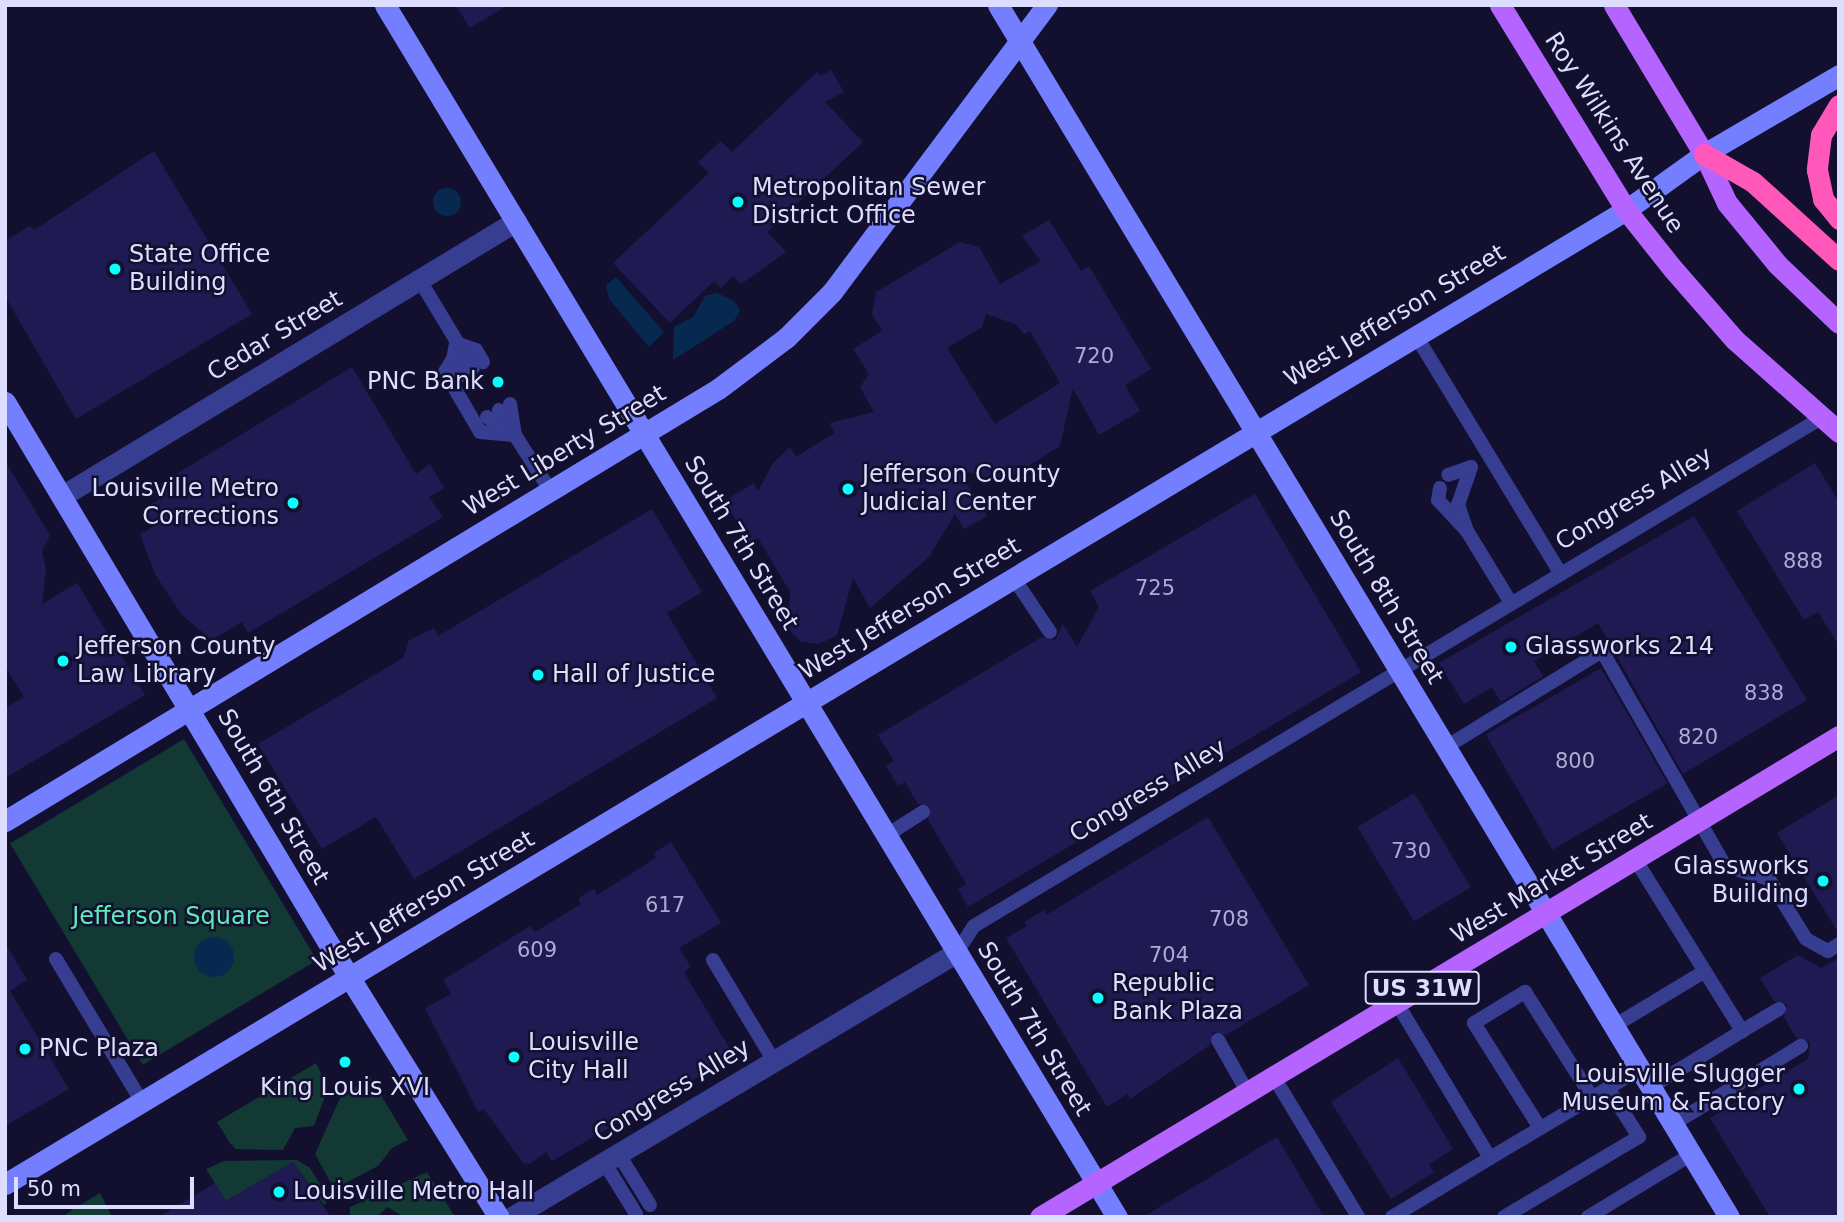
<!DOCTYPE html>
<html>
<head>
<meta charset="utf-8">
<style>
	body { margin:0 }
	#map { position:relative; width:1844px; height:1222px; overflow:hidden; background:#12102e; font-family:"DejaVu Sans",sans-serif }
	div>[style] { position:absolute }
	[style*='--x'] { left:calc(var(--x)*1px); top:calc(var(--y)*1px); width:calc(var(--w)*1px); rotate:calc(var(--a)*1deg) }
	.green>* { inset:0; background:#123933; transform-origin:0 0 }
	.water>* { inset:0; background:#072950 }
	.round { border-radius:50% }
	.building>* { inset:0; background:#1f1a51; transform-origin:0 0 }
	.lane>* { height:14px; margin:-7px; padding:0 7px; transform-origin:7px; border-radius:7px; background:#373d91 }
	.street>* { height:21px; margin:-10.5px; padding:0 10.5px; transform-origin:10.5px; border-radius:10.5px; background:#373d91 }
	.secondary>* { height:21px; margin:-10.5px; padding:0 10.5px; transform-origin:10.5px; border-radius:10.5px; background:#747fff }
	.primary>* { height:21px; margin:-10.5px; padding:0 10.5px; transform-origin:10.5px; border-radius:10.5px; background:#b564ff }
	.highway>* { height:21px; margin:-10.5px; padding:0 10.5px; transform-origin:10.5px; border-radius:10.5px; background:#ff58ba }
	.dots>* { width:19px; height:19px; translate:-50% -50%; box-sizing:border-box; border:4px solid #12102e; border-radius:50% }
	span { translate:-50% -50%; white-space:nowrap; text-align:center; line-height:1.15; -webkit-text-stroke:5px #12102e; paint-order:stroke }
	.number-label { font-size:21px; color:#aeacd4 }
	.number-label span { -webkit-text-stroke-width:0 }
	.shield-label span { padding:2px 5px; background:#12102e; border:2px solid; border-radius:5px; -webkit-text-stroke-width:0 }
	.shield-label { font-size:23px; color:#ddf; font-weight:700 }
	.street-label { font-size:24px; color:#ddf }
	.poi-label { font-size:24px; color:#ddf }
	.left { translate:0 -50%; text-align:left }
	.right { translate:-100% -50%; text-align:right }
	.park-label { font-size:24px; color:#5eeab8 }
	.frame { position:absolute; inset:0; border:7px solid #ddf; pointer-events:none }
	.scale { position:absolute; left:14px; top:1177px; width:180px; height:32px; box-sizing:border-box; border:4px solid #ddf; border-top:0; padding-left:9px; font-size:21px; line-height:24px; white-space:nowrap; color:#ddf; -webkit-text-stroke:5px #12102e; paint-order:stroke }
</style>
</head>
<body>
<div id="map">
	<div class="green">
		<i style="left:184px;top:739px;width:258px;height:203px;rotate:59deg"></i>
		<i style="clip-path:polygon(316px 1063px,328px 1088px,314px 1126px,295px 1128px,283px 1150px,236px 1149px,230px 1143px,217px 1122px)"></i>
		<i style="clip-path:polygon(370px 1077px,408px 1140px,392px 1148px,378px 1166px,334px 1189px,315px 1154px,340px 1098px)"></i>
		<i style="clip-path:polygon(297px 1160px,310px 1168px,329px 1199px,324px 1205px,293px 1162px,226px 1201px,206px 1169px,224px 1161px)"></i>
		<i style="clip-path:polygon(427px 1172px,455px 1217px,404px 1217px,387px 1207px,377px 1217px,350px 1217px,350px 1207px)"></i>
		<i style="clip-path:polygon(100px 1193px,112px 1217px,62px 1217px,75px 1208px)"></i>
	</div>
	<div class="water">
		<i class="round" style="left:433px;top:188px;width:28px;height:28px"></i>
		<i style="clip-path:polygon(616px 277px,664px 332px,649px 347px,609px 299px,606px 285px)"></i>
		<i style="clip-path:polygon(717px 293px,735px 302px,740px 311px,734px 321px,673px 360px,674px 327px,693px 317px,705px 296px)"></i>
		<i class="round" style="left:194px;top:937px;width:40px;height:40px"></i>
	</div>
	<div class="building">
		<i style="clip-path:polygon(456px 5px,508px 5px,470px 28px)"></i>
		<i style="clip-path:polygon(831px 70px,844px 92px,825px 102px,863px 142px,767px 232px,786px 252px,741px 284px,733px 276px,721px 288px,714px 281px,670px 323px,613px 263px,709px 173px,698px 162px,721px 141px,732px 152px,818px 71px,820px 76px)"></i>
		<i style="clip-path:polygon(154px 151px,252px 314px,76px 419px,5px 296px,5px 241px,29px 226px,34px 230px)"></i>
		<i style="clip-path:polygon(evenodd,1049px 220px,1081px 271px,1089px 266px,1151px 369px,1125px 385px,1140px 411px,1099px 435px,1073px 388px,1060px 446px,1003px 482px,958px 469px,987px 516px,964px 529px,955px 514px,929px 557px,870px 608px,853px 578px,837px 635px,819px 644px,801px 642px,788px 628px,790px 592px,758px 538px,750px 543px,724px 501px,754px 483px,758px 491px,773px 463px,790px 447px,796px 457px,834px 433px,830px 423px,874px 412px,860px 387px,869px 374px,853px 349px,882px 331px,872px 314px,876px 292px,960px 242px,979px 247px,1000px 284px,1041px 261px,1022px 236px,1049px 220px,986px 314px,1015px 324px,1024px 334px,1030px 331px,1060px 383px,995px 424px,947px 348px,982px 327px,986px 314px)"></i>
		<i style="clip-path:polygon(352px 367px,416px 474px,430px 464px,444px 488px,429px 497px,443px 517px,248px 633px,242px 622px,212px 640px,181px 614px,155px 574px,140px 534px,153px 527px,143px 509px,166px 495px,160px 484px)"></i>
		<i style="clip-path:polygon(5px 461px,50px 535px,42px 551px,46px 569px,42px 604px,77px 583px,145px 695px,5px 778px,5px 708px,24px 697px,5px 666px)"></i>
		<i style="clip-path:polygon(1815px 463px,1839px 502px,1839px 646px,1818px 612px,1804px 620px,1737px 511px)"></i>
		<i style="clip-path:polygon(1255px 494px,1361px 672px,968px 907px,958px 889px,966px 884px,928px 820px,931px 807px,918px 804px,905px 782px,898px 786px,886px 766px,894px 761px,878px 735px,1042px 637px,1055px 640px,1063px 624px,1077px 647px,1099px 607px,1090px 591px)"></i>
		<i style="clip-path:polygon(652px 509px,702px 592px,667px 613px,717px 698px,414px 879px,376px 817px,322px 849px,258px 744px,403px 658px,409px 640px,434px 628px,438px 636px)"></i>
		<i style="clip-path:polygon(1694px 516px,1807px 700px,1683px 774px,1598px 623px,1534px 661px,1543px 676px,1501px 702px,1492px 687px,1464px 704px,1439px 663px)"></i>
		<i style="left:1601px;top:668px;width:133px;height:133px;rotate:60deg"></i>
		<i style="left:1414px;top:793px;width:110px;height:66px;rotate:59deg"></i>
		<i style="clip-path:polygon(1839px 795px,1839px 934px,1777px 833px)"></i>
		<i style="clip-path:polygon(1208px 817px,1309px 985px,1226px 1035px,1213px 1032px,1210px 1045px,1130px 1099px,1128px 1094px,1107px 1107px,1006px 938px,1027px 926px,1024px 922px,1044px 910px,1046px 915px)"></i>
		<i style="clip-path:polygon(671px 842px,721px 923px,679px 948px,691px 967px,684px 972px,734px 1056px,552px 1161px,546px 1152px,530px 1164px,523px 1163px,484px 1109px,478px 1112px,425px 1008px,451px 994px,443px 980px,530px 926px,535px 932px,581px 904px,578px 898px,594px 889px,597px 895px,656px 858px,654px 853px)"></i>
		<i style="clip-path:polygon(5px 943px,27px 980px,10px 991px,69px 1089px,5px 1126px)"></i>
		<i style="clip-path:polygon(1798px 955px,1821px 968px,1839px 958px,1839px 1217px,1770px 1217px,1710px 1118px,1808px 1059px,1810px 1042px,1796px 1038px,1784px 1017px,1787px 1004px,1774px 1001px,1760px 978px)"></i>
		<i style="clip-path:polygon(1398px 1058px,1453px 1149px,1429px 1164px,1434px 1172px,1391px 1199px,1331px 1102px)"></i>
		<i style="clip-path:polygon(1277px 1137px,1324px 1217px,1143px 1217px)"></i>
		<i style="clip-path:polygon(293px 1162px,331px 1217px,159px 1217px,215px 1183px,226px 1201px)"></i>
	</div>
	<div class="lane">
		<i style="--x:419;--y:279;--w:104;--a:58.8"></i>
		<i style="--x:1415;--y:334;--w:281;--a:58.7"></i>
		<i style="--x:453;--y:359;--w:15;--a:122"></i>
		<i style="--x:445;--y:372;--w:69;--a:59.7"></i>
		<i style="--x:480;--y:432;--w:35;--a:5"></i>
		<i style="--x:462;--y:375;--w:18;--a:-119"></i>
		<i style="--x:453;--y:359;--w:16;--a:-79"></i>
		<i style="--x:456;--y:343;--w:21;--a:19"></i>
		<i style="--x:476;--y:350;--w:14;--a:60"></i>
		<i style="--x:510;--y:404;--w:31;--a:81"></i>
		<i style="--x:499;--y:410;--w:95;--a:57.5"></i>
		<i style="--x:487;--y:417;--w:25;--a:37"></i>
		<i style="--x:1440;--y:488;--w:12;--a:99"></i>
		<i style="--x:1438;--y:500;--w:42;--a:46.9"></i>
		<i style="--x:1467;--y:531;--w:28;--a:-109"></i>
		<i style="--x:1458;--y:505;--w:40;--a:-71.1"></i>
		<i style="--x:1471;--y:467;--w:24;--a:161"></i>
		<i style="--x:1467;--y:531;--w:84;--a:58.6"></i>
		<i style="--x:1013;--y:577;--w:66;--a:56.1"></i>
		<i style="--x:1446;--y:747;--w:183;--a:-31.6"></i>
		<i style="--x:1602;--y:651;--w:248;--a:60.2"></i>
		<i style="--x:1725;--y:866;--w:46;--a:16.5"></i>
		<i style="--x:1769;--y:879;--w:70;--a:58.3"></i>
		<i style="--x:1806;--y:939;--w:25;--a:29"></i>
		<i style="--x:1828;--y:951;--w:13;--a:-32"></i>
		<i style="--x:887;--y:835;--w:43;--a:-32.6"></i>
		<i style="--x:1635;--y:859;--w:203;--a:58.1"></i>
		<i style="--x:1742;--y:1031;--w:43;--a:-30.7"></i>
		<i style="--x:957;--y:952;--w:31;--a:-57"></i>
		<i style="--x:974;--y:926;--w:988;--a:-30.95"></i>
		<i style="--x:56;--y:959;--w:167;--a:59"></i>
		<i style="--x:713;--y:960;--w:118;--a:58.9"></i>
		<i style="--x:1614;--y:1026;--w:106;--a:-31.1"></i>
		<i style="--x:1218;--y:1040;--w:61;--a:60.5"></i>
		<i style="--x:1274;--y:1077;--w:163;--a:59"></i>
		<i style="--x:1651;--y:1087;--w:107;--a:-31.6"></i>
		<i style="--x:1673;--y:1124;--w:150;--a:-31.4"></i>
		<i style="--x:1540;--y:1128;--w:124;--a:-122.2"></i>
		<i style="--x:1474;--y:1023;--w:60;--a:-31.3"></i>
		<i style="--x:1525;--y:992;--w:125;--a:57.5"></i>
		<i style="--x:618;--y:1153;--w:61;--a:58.4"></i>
		<i style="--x:1490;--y:1158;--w:174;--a:-30.7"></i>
		<i style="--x:604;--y:1162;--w:61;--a:58.4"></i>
		<i style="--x:1392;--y:1217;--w:114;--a:-31"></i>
		<i style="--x:1490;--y:1158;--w:181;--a:-121"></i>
		<i style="--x:1504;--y:1217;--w:157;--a:-30.7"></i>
		<i style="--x:1639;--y:1137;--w:58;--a:-122.3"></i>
		<i style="--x:1588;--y:1217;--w:122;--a:-31.2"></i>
	</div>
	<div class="street">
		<i style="--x:62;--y:496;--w:531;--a:-31.2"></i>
		<i style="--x:512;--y:1217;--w:518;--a:-30.77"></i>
	</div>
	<div class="secondary">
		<i style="--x:385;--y:5;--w:1416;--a:58.87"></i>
		<i style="--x:998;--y:5;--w:1415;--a:58.9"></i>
		<i style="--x:5;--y:402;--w:634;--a:59.14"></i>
		<i style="--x:330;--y:946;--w:319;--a:58.1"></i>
		<i style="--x:5;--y:821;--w:834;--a:-31.21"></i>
		<i style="--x:718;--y:389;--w:85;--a:-36.9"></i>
		<i style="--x:786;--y:338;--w:65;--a:-45"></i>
		<i style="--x:832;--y:292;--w:359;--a:-53.2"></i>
		<i style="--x:5;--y:1184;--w:1891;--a:-31"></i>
		<i style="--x:1626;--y:210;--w:96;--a:-35.7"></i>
		<i style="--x:1704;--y:154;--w:156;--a:-30.3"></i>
	</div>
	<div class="primary">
		<i style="--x:1500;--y:5;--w:241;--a:58.4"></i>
		<i style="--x:1626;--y:210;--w:75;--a:51.5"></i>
		<i style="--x:1673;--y:269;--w:94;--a:48.9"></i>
		<i style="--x:1735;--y:340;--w:139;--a:41.5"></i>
		<i style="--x:1614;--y:5;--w:174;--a:58.9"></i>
		<i style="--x:1704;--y:154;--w:54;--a:64.9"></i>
		<i style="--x:1727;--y:203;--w:80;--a:50.6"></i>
		<i style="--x:1778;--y:265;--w:84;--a:43.6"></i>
		<i style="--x:1040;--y:1217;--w:933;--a:-31.05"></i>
	</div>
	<div class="highway">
		<i style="--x:1839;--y:105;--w:35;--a:121"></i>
		<i style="--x:1821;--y:135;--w:35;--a:97"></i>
		<i style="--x:1817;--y:170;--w:30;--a:78"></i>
		<i style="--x:1823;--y:199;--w:26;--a:51"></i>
		<i style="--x:1704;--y:154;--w:56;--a:29.7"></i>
		<i style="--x:1753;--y:182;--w:116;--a:42.2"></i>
	</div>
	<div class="dots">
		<i style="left:738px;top:202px;background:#09fffe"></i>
		<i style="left:115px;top:269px;background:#09fffe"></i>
		<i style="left:498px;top:382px;background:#09fffe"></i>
		<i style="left:848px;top:489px;background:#09fffe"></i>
		<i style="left:293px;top:503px;background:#09fffe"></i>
		<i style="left:1511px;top:647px;background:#09fffe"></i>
		<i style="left:63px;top:661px;background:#09fffe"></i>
		<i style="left:538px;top:675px;background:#09fffe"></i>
		<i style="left:1823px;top:881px;background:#09fffe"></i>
		<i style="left:1098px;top:998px;background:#09fffe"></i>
		<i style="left:25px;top:1049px;background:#09fffe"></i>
		<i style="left:514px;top:1057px;background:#09fffe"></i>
		<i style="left:345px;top:1062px;background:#09fffe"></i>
		<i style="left:1799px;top:1089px;background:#09fffe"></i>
		<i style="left:279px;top:1192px;background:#09fffe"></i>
	</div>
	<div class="number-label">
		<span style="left:1094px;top:356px">720</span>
		<span style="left:1803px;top:561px">888</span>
		<span style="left:1155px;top:588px">725</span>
		<span style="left:1764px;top:693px">838</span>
		<span style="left:1698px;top:737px">820</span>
		<span style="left:1575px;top:761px">800</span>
		<span style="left:1411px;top:851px">730</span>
		<span style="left:665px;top:905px">617</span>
		<span style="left:1229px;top:919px">708</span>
		<span style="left:537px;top:950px">609</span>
		<span style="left:1169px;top:955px">704</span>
	</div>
	<div class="shield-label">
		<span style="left:1422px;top:988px">US 31W</span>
	</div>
	<div class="street-label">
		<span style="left:1614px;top:133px;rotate:57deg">Roy Wilkins Avenue</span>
		<span style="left:1395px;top:316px;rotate:-31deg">West Jefferson Street</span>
		<span style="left:275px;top:336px;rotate:-31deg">Cedar Street</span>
		<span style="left:565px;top:451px;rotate:-31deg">West Liberty Street</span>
		<span style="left:1634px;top:499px;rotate:-31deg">Congress Alley</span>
		<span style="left:741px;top:543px;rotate:59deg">South 7th Street</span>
		<span style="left:1386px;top:597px;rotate:59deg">South 8th Street</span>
		<span style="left:910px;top:609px;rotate:-31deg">West Jefferson Street</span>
		<span style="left:1148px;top:791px;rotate:-31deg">Congress Alley</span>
		<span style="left:273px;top:797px;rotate:60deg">South 6th Street</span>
		<span style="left:1552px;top:879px;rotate:-31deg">West Market Street</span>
		<span style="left:424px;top:902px;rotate:-31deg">West Jefferson Street</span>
		<span style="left:1034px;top:1029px;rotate:59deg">South 7th Street</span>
		<span style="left:672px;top:1091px;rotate:-31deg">Congress Alley</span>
	</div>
	<div class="poi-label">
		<span class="left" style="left:752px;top:202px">Metropolitan Sewer<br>District Office</span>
		<span class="left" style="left:129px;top:269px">State Office<br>Building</span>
		<span class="right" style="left:484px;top:382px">PNC Bank</span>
		<span class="left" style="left:862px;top:489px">Jefferson County<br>Judicial Center</span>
		<span class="right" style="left:279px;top:503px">Louisville Metro<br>Corrections</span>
		<span class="left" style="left:77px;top:661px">Jefferson County<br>Law Library</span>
		<span class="left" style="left:1525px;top:647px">Glassworks 214</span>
		<span class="left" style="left:552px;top:675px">Hall of Justice</span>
		<span class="right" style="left:1809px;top:881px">Glassworks<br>Building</span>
		<span class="left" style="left:1112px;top:998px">Republic<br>Bank Plaza</span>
		<span class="left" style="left:528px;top:1057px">Louisville<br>City Hall</span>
		<span class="left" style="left:39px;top:1049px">PNC Plaza</span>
		<span class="right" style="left:1785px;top:1089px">Louisville Slugger<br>Museum &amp; Factory</span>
		<span style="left:345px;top:1088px">King Louis XVI</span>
		<span class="left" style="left:293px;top:1192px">Louisville Metro Hall</span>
	</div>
	<div class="park-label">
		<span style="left:171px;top:917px">Jefferson Square</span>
	</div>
	<div class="frame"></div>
	<div class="scale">50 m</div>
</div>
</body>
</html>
